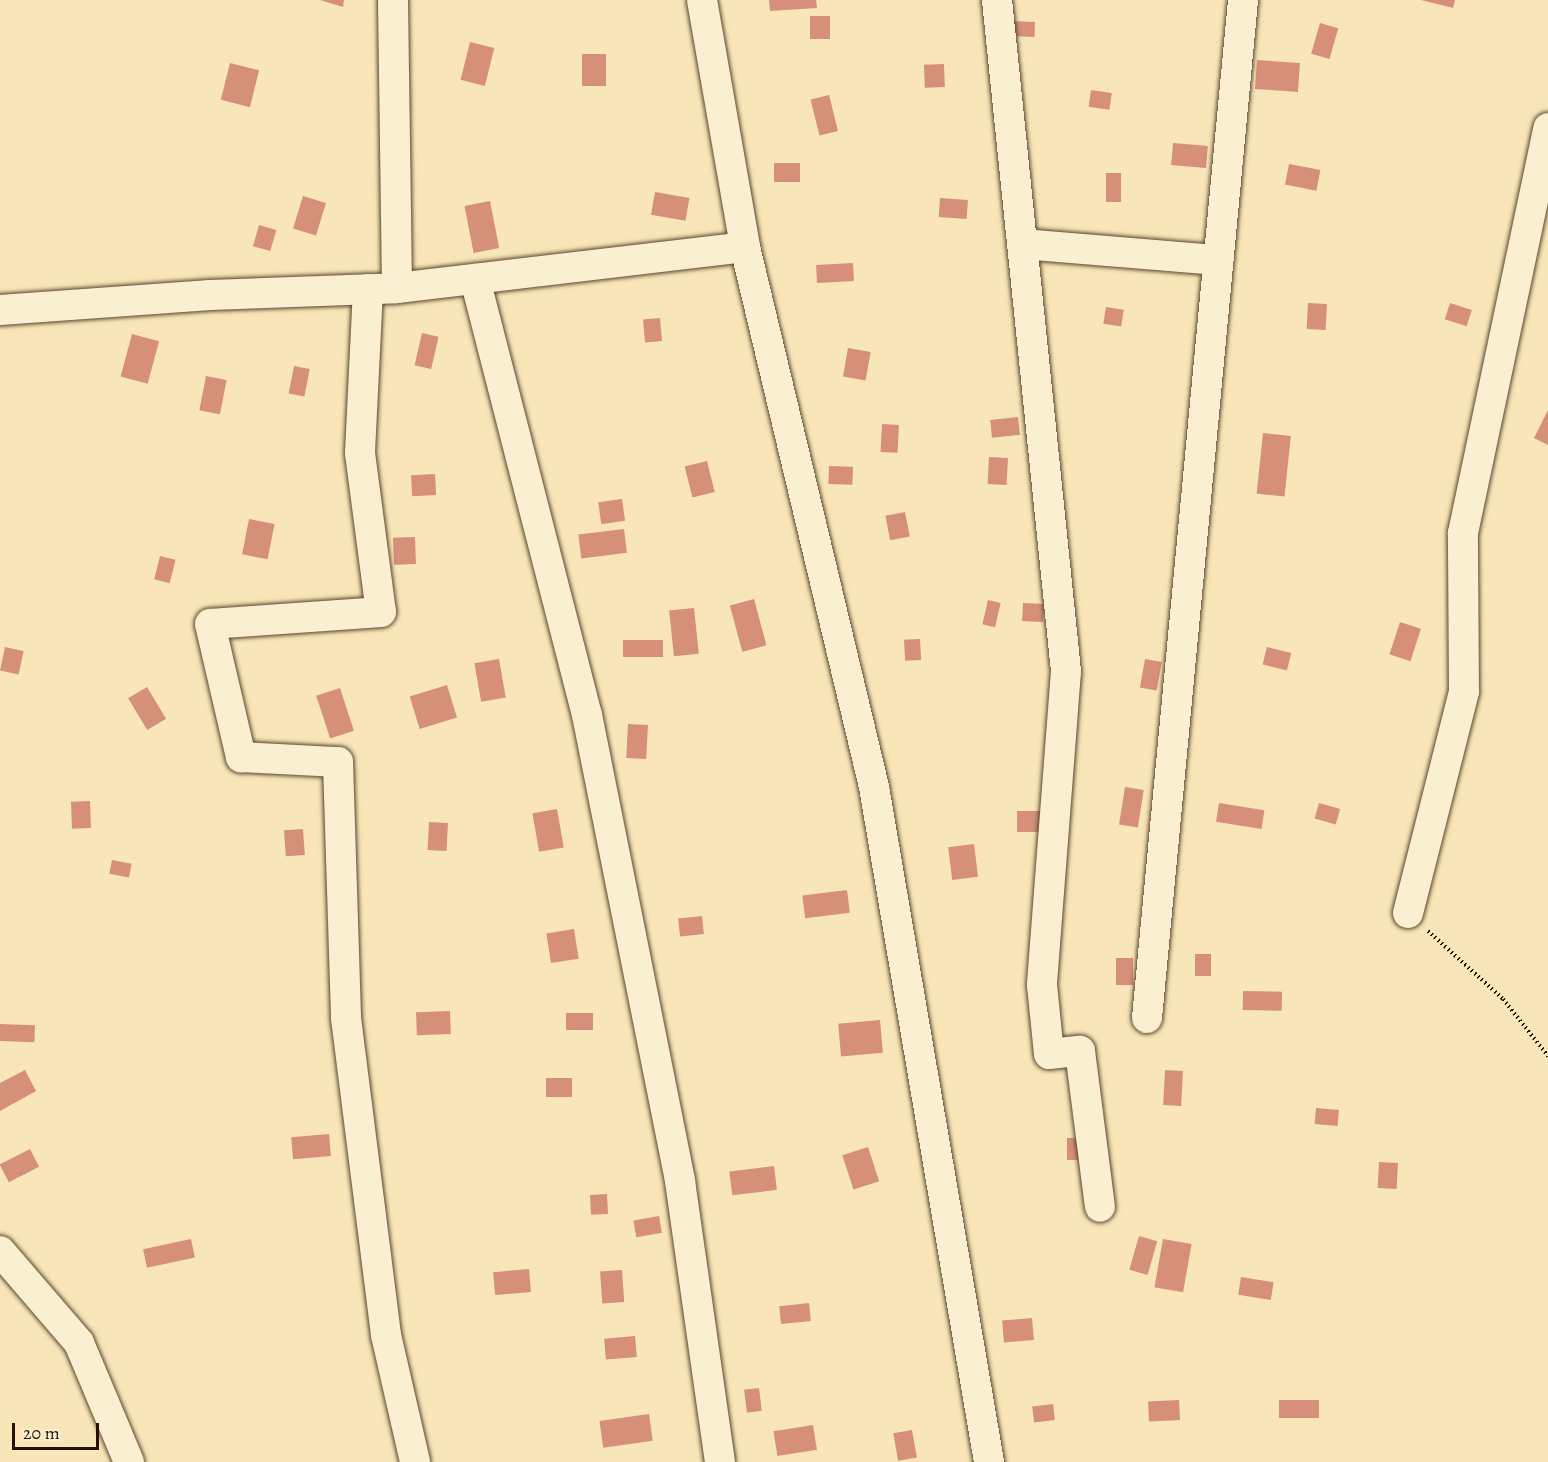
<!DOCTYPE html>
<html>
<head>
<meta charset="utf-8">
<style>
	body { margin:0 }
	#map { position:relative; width:1548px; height:1462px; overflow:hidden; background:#f8e6b8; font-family:Alegreya,serif }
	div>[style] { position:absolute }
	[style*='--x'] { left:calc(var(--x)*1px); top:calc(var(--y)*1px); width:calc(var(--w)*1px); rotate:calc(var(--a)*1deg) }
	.building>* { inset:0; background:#d68f79; transform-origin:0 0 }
	.path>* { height:4px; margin-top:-2px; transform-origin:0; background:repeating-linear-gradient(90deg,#261100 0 1.5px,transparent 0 4.5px) }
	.roads { filter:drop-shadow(0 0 2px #5a462e) drop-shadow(0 0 2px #5a462e) }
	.minor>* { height:30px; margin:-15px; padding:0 15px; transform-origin:15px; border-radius:15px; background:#faefd1 }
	span { translate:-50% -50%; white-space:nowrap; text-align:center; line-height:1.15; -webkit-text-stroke:4.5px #faefd1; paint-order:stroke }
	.scale { position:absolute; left:12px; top:1423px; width:87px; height:27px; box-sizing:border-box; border:3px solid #261100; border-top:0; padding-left:8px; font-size:18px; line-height:21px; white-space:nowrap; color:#261100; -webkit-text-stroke:4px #faefd1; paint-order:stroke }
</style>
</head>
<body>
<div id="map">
	<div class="building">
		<i style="clip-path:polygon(320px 0,344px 0,343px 7px)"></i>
		<i style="clip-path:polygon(769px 0,816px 0,817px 8px,770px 11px)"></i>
		<i style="clip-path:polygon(1421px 0,1455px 0,1453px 8px)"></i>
		<i style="left:810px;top:16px;width:20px;height:23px"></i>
		<i style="left:1009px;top:21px;width:26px;height:15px;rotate:2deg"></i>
		<i style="left:1320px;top:23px;width:19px;height:32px;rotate:16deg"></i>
		<i style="left:470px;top:42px;width:25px;height:39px;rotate:14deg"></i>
		<i style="left:582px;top:54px;width:24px;height:32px"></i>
		<i style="left:1257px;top:60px;width:43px;height:29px;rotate:4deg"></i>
		<i style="left:230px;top:63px;width:30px;height:38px;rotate:14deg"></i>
		<i style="left:944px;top:64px;width:23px;height:20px;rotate:88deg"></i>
		<i style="left:1091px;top:90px;width:21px;height:17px;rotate:8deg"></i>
		<i style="left:829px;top:95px;width:37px;height:19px;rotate:76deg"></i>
		<i style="left:1173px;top:143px;width:35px;height:22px;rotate:5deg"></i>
		<i style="left:800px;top:163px;width:19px;height:26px;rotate:90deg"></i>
		<i style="left:1289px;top:164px;width:32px;height:21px;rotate:11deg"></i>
		<i style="left:1106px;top:173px;width:15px;height:29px"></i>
		<i style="left:655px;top:192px;width:35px;height:23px;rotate:10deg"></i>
		<i style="left:303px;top:196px;width:24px;height:34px;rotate:17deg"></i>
		<i style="left:940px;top:198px;width:28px;height:19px;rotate:4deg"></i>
		<i style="left:490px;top:201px;width:48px;height:26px;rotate:79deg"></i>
		<i style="left:259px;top:225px;width:18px;height:22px;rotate:16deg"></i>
		<i style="left:853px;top:263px;width:18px;height:37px;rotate:87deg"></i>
		<i style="left:1308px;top:303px;width:19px;height:26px;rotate:3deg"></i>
		<i style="left:1450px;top:303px;width:23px;height:17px;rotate:18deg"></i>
		<i style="left:1106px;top:307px;width:18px;height:17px;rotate:9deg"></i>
		<i style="left:660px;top:318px;width:23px;height:17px;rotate:85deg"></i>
		<i style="left:422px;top:333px;width:17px;height:33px;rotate:13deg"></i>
		<i style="left:132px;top:334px;width:28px;height:44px;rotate:15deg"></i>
		<i style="left:848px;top:348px;width:23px;height:29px;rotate:10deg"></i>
		<i style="left:294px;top:366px;width:16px;height:28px;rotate:11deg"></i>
		<i style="left:206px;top:376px;width:21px;height:35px;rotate:11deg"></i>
		<i style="clip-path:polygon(1548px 410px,1548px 445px,1534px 438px)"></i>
		<i style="left:1018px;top:417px;width:18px;height:28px;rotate:84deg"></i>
		<i style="left:882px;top:424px;width:17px;height:28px;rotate:3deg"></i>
		<i style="left:1263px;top:433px;width:28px;height:61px;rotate:6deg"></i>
		<i style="left:989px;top:457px;width:19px;height:27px;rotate:3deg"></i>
		<i style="left:707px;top:461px;width:32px;height:23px;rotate:76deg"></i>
		<i style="left:829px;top:466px;width:24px;height:18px;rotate:2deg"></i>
		<i style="left:435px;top:474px;width:21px;height:24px;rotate:87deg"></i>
		<i style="left:622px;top:499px;width:22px;height:24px;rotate:82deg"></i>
		<i style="left:905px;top:512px;width:25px;height:20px;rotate:79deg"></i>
		<i style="left:249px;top:519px;width:26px;height:36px;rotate:11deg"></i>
		<i style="left:624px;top:529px;width:24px;height:46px;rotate:83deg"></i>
		<i style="left:415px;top:537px;width:27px;height:22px;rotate:88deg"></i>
		<i style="left:160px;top:556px;width:16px;height:24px;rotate:14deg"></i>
		<i style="left:754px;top:599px;width:48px;height:25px;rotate:75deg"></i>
		<i style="left:988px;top:600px;width:13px;height:25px;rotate:13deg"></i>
		<i style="left:1023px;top:603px;width:21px;height:18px;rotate:3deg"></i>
		<i style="left:694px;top:608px;width:46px;height:25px;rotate:84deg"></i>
		<i style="left:1400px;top:622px;width:22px;height:34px;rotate:18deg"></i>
		<i style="left:920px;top:639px;width:21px;height:16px;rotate:87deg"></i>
		<i style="left:663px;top:640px;width:17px;height:40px;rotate:90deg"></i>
		<i style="left:5px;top:647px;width:19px;height:24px;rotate:12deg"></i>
		<i style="left:1267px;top:647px;width:25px;height:18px;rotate:14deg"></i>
		<i style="left:499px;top:659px;width:39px;height:25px;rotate:80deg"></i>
		<i style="left:1145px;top:659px;width:17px;height:29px;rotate:10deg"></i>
		<i style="left:447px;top:685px;width:34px;height:39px;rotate:73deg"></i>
		<i style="left:147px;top:687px;width:37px;height:22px;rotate:59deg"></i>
		<i style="left:340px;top:688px;width:45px;height:25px;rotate:72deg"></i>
		<i style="left:628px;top:724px;width:20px;height:34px;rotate:3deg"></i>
		<i style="left:1125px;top:787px;width:19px;height:38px;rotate:9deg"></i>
		<i style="left:90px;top:801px;width:27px;height:19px;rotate:88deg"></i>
		<i style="left:1219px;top:803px;width:46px;height:19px;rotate:9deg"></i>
		<i style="left:1319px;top:803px;width:22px;height:16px;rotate:16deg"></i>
		<i style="left:557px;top:809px;width:39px;height:25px;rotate:80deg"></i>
		<i style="left:1017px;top:811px;width:28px;height:21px"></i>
		<i style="left:429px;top:822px;width:19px;height:28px;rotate:3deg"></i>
		<i style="left:303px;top:829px;width:26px;height:19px;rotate:86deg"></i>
		<i style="left:974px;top:844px;width:33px;height:26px;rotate:83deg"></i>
		<i style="left:112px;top:860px;width:20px;height:14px;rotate:11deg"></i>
		<i style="left:847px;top:890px;width:23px;height:45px;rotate:83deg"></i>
		<i style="left:702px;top:916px;width:18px;height:24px;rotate:84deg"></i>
		<i style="left:574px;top:929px;width:30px;height:28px;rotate:81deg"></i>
		<i style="left:1195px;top:954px;width:16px;height:22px"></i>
		<i style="left:1116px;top:958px;width:17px;height:27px"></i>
		<i style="left:1243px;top:991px;width:39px;height:19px;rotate:1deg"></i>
		<i style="left:450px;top:1011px;width:23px;height:34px;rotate:88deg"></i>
		<i style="left:566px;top:1013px;width:27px;height:17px"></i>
		<i style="left:880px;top:1020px;width:33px;height:42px;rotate:85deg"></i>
		<i style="left:0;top:1024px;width:35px;height:17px;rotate:2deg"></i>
		<i style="clip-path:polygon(25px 1070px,36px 1091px,0 1111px,0 1083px)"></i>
		<i style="left:1165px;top:1070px;width:18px;height:35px;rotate:3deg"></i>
		<i style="left:572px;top:1078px;width:19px;height:26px;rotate:90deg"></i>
		<i style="left:1316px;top:1108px;width:23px;height:16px;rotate:5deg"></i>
		<i style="left:329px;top:1134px;width:22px;height:38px;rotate:85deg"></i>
		<i style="left:1067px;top:1138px;width:12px;height:22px"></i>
		<i style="left:868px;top:1147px;width:36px;height:27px;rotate:72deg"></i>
		<i style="left:30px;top:1149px;width:20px;height:34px;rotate:63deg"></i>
		<i style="left:1379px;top:1162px;width:19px;height:26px;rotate:3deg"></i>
		<i style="left:774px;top:1166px;width:24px;height:45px;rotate:83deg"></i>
		<i style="left:607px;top:1194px;width:20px;height:17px;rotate:87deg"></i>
		<i style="left:659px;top:1216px;width:17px;height:26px;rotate:80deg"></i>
		<i style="left:1139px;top:1236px;width:19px;height:35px;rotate:16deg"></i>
		<i style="left:191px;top:1239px;width:19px;height:49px;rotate:78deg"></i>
		<i style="left:1163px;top:1239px;width:29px;height:49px;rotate:10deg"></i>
		<i style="left:529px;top:1269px;width:23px;height:36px;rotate:85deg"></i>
		<i style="left:622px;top:1270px;width:32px;height:22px;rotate:86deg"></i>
		<i style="left:1241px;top:1277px;width:33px;height:18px;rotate:9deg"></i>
		<i style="left:809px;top:1303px;width:18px;height:30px;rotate:84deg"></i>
		<i style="left:1032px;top:1318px;width:22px;height:30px;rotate:85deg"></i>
		<i style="left:635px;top:1336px;width:21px;height:31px;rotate:85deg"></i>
		<i style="left:759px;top:1388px;width:23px;height:15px;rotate:83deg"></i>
		<i style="left:1179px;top:1400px;width:20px;height:31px;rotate:87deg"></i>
		<i style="left:1279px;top:1400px;width:40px;height:18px"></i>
		<i style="left:1053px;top:1404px;width:16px;height:21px;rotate:83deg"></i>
		<i style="left:649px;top:1414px;width:27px;height:50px;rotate:82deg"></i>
		<i style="left:813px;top:1425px;width:25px;height:40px;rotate:81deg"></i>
		<i style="left:912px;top:1430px;width:28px;height:19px;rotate:80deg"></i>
	</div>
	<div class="path">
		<i style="--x:1428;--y:931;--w:101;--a:42.2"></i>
		<i style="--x:1503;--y:999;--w:73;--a:51.7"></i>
	</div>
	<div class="roads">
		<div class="minor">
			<i style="--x:393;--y:0;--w:288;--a:89.2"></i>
			<i style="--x:702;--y:0;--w:251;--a:80.1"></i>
			<i style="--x:745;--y:247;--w:555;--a:76.56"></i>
			<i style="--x:874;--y:787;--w:685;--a:80.33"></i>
			<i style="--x:997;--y:0;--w:675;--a:84.13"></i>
			<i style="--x:1066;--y:671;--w:315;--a:94.4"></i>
			<i style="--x:1042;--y:985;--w:69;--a:84.2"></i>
			<i style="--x:1049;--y:1054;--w:31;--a:-6"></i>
			<i style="--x:1080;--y:1051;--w:157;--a:82.7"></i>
			<i style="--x:1022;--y:244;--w:197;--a:4.7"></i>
			<i style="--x:475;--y:279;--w:450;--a:75.6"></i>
			<i style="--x:587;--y:715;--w:475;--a:78.7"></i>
			<i style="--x:680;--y:1181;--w:284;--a:81.9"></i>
			<i style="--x:368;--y:289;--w:164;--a:92.8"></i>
			<i style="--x:360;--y:453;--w:160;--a:82.5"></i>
			<i style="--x:381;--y:612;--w:171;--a:176"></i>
			<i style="--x:210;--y:624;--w:137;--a:76.9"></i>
			<i style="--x:241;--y:757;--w:97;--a:3"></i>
			<i style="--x:338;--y:762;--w:256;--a:88.2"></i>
			<i style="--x:346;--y:1018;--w:320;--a:82.8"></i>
			<i style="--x:386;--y:1335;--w:130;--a:77.1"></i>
			<i style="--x:0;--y:310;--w:211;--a:-4.1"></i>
			<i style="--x:210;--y:295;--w:187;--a:-2.1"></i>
			<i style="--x:397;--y:288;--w:350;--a:-6.7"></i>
			<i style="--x:1408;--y:913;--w:229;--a:-75.8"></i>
			<i style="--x:1464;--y:691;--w:158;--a:-90.4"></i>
			<i style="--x:1463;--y:533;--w:414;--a:-78.1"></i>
			<i style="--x:1147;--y:1018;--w:1023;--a:-84.61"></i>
			<i style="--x:0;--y:1251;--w:121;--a:49.3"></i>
			<i style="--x:79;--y:1343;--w:129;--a:67.2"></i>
		</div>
	</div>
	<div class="scale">20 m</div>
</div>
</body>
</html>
